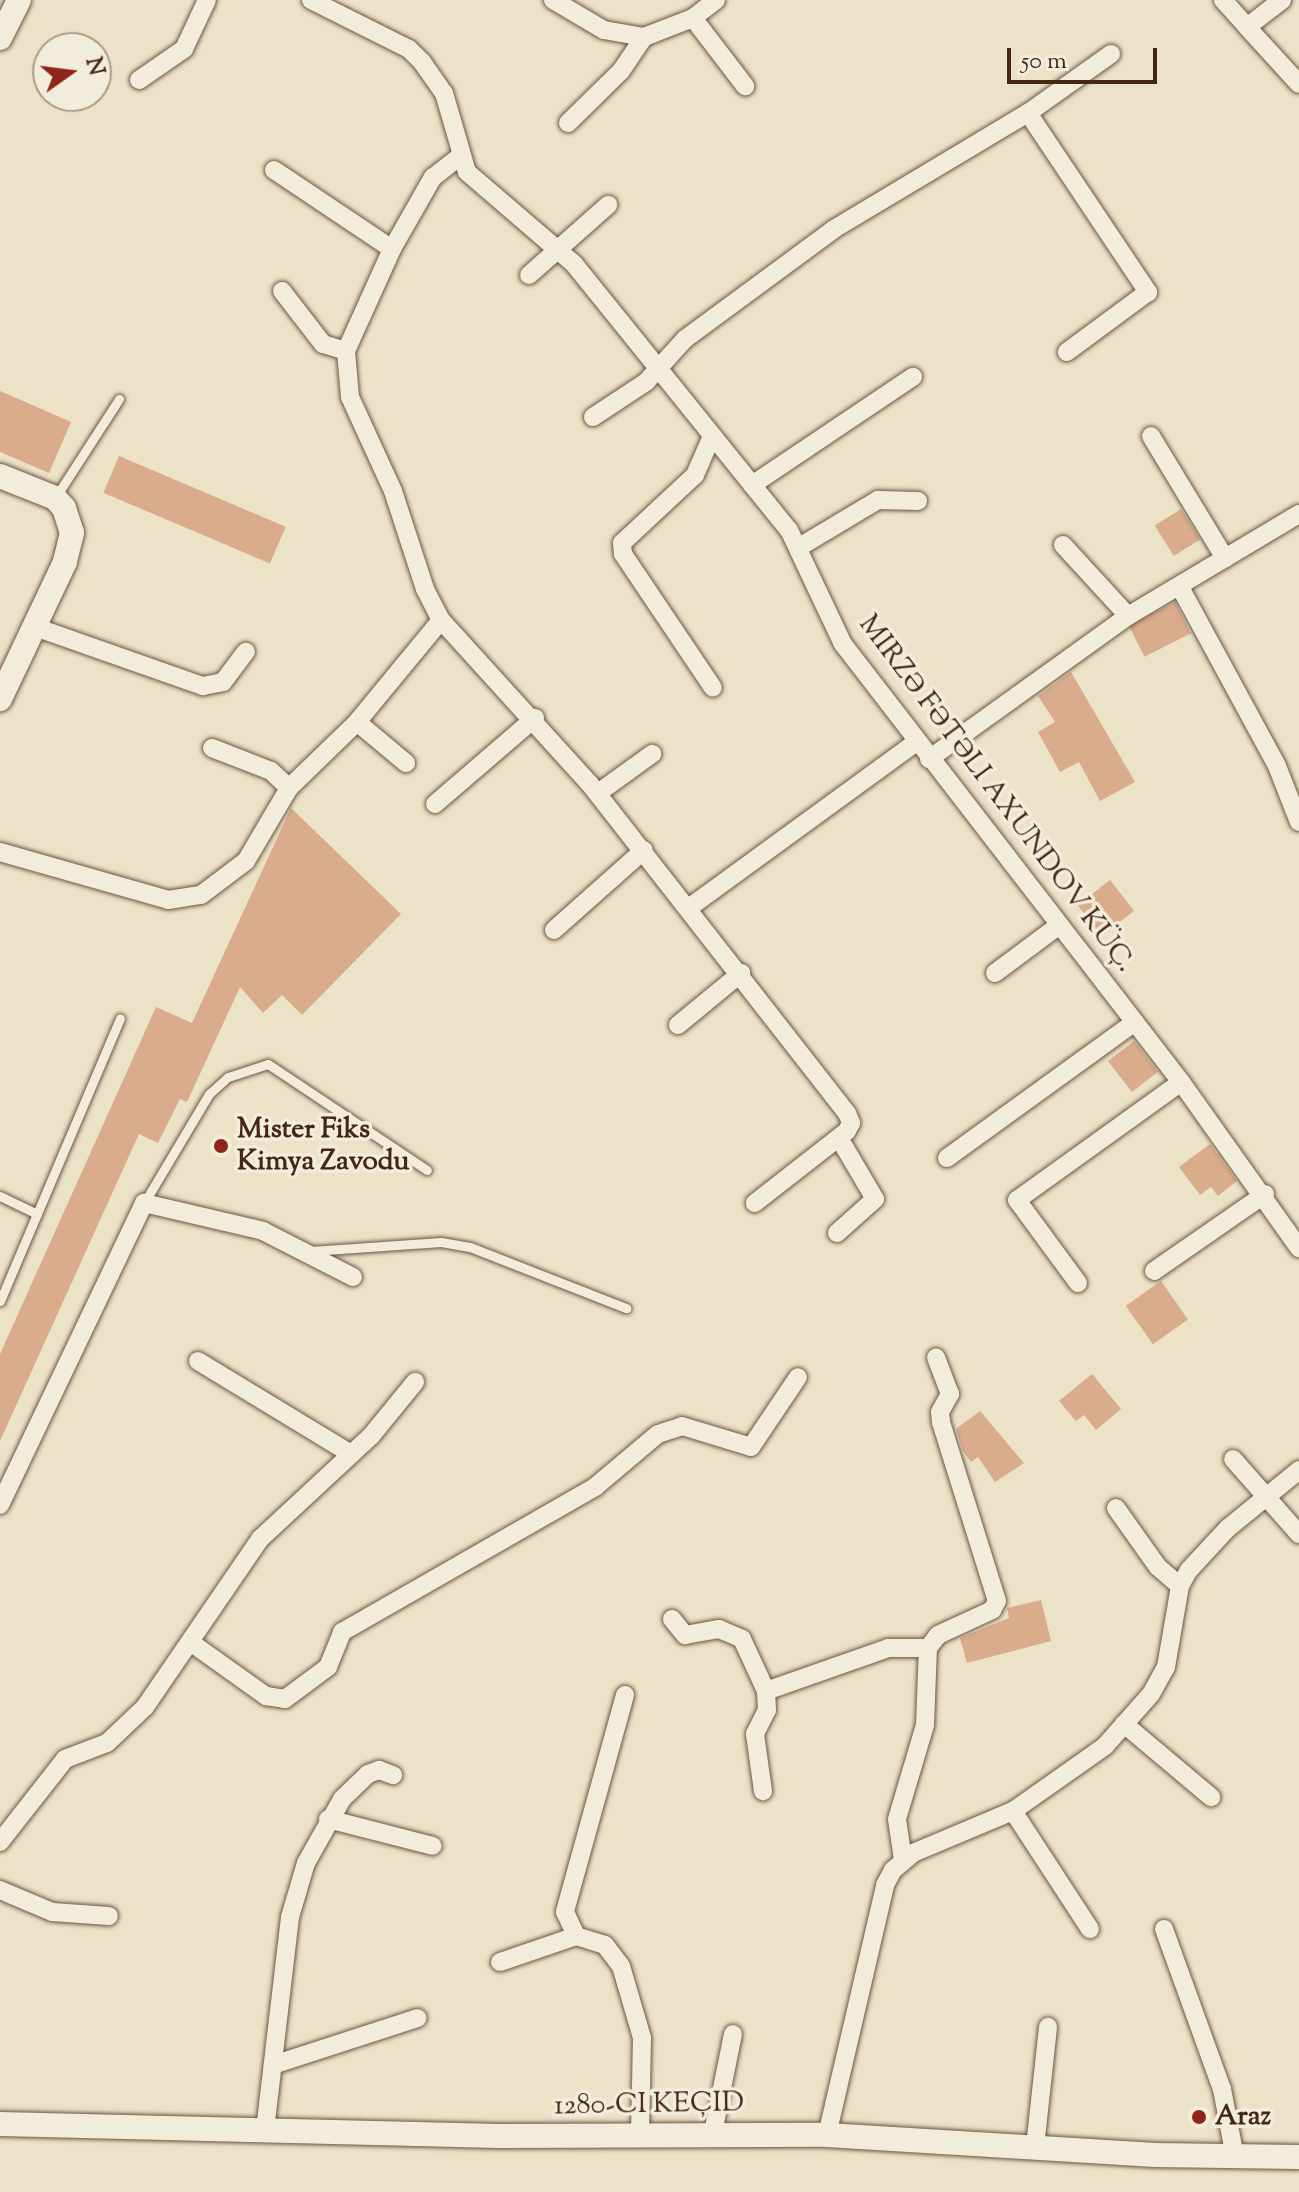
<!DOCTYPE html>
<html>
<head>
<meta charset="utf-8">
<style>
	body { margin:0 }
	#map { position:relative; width:1299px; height:2192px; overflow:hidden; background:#ebe2c8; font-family:"Sorts Mill Goudy",serif }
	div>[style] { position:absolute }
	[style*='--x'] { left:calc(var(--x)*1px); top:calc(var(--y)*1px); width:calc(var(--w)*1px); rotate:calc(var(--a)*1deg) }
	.building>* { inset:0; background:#d9ac8c; transform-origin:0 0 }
	.roads { filter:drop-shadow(0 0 2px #6d5640) drop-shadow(0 0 2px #6d5640) }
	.lane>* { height:9px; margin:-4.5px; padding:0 4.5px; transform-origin:4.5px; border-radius:4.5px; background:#f2ecdb }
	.street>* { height:18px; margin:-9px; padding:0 9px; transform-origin:9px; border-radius:9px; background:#f2ecdb }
	.secondary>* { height:24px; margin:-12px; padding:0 12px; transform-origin:12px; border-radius:12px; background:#f2ecdb }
	.dots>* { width:22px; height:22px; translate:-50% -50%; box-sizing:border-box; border:4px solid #f2ecdb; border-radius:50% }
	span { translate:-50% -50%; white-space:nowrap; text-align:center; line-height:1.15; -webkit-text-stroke:7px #f2ecdb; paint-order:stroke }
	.street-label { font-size:28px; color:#432713 }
	.poi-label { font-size:28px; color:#432713; font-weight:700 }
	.left { translate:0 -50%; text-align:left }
	.north { position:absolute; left:32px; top:32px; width:80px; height:80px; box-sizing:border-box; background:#f2ecdb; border:2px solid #ac9d8b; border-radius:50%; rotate:76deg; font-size:22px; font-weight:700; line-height:32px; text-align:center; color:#432713 }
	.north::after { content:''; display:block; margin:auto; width:28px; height:36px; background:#8f2418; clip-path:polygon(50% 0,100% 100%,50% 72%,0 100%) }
	.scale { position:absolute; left:1007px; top:48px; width:150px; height:36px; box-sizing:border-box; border:4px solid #432713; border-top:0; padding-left:10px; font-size:24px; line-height:28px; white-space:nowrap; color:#432713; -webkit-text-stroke:6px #f2ecdb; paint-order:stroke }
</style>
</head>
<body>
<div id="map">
	<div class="building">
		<i style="clip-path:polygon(0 391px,71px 422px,49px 473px,0 452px)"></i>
		<i style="left:119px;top:456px;width:181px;height:40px;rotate:23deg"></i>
		<i style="left:1181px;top:509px;width:36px;height:31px;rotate:58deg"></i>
		<i style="left:1175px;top:602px;width:35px;height:52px;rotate:63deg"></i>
		<i style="clip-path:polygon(1071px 672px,1135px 782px,1100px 801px,1079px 762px,1060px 772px,1038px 732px,1055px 722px,1038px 696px)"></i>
		<i style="clip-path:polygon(291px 808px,401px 914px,302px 1015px,282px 995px,263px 1013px,240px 987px,187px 1102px,180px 1099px,158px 1143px,139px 1134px,0 1441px,0 1354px,156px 1007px,192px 1023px)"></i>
		<i style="left:1110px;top:880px;width:39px;height:41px;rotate:52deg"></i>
		<i style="left:1134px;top:1041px;width:39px;height:33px;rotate:52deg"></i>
		<i style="clip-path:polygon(1210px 1144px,1237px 1181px,1218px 1196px,1211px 1187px,1200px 1195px,1179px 1167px)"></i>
		<i style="left:1161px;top:1281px;width:47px;height:43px;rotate:55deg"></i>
		<i style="clip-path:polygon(1092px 1374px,1121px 1409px,1096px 1430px,1084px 1415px,1076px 1421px,1059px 1401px)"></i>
		<i style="clip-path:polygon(980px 1411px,1024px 1463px,995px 1482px,978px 1457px,971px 1462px,963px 1451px,956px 1429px)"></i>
		<i style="clip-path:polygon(1041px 1600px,1051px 1641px,967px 1663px,960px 1638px,1009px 1618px,1007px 1608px)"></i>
	</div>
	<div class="roads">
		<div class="lane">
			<i style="--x:55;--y:498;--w:118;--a:-57.1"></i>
			<i style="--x:0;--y:1196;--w:41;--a:25.9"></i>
			<i style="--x:144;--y:1203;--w:127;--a:-59.2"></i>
			<i style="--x:209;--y:1094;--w:25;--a:-42"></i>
			<i style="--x:228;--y:1077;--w:42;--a:-18"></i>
			<i style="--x:268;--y:1064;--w:191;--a:33.7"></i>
			<i style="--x:311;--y:1251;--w:130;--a:-4"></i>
			<i style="--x:441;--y:1242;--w:29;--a:10"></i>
			<i style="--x:470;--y:1247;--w:168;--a:21.4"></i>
			<i style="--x:0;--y:1301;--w:307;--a:-67"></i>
		</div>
		<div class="street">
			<i style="--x:311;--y:0;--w:110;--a:26.6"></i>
			<i style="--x:409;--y:49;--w:18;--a:45"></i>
			<i style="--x:422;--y:62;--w:38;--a:55"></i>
			<i style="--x:444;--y:93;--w:82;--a:73.8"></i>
			<i style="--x:467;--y:172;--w:141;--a:40.7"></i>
			<i style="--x:574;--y:264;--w:342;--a:51.1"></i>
			<i style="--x:789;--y:530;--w:126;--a:64.7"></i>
			<i style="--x:843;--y:644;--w:553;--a:52.34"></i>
			<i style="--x:1181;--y:1082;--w:204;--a:54.6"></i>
			<i style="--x:553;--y:0;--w:59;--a:30.5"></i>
			<i style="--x:604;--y:30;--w:41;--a:9.9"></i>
			<i style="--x:644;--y:37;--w:53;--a:-21.2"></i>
			<i style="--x:693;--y:18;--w:29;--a:-38"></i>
			<i style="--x:1223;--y:0;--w:36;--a:48"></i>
			<i style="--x:1282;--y:0;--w:44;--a:142.4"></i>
			<i style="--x:1247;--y:27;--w:77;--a:47.6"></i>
			<i style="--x:693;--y:18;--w:86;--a:52.6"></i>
			<i style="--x:139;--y:80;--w:55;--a:-34.6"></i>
			<i style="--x:184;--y:49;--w:54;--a:-64.9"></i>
			<i style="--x:1028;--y:113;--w:216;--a:56.2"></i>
			<i style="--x:1148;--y:292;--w:101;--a:143.5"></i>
			<i style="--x:568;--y:123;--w:74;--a:-44.5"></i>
			<i style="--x:621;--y:71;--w:41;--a:-55.9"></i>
			<i style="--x:459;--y:157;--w:33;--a:142"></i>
			<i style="--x:433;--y:177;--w:83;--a:119.7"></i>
			<i style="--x:392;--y:249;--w:112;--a:114.3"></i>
			<i style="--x:346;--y:351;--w:46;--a:85"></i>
			<i style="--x:350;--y:397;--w:103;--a:65.4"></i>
			<i style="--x:393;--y:491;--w:103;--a:71.9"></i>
			<i style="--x:425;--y:589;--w:35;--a:63"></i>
			<i style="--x:441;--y:620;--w:220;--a:47.8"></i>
			<i style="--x:589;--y:783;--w:419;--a:52"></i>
			<i style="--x:847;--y:1113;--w:11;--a:68"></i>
			<i style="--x:851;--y:1123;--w:9;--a:117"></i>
			<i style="--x:847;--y:1131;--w:117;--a:142"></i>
			<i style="--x:274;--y:170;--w:142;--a:33.8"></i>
			<i style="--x:529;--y:275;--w:106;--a:-41.5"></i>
			<i style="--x:282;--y:291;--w:67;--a:52.3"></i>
			<i style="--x:323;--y:344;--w:24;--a:17"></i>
			<i style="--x:593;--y:417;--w:64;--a:-33.4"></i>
			<i style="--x:646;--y:382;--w:58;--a:-47.8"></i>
			<i style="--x:685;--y:339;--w:185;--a:-36.4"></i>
			<i style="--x:834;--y:229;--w:226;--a:-30.9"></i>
			<i style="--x:1028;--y:113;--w:102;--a:-35.4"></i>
			<i style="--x:712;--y:436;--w:43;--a:113.6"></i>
			<i style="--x:695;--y:475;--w:100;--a:137"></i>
			<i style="--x:622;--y:543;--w:11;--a:85"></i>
			<i style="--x:623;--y:554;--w:161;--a:56.1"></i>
			<i style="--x:1151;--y:436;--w:143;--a:58.8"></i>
			<i style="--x:752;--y:485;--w:194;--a:-33.9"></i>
			<i style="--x:1063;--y:545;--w:96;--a:47.5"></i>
			<i style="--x:801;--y:546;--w:90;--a:-30.9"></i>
			<i style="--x:878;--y:500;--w:40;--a:1.4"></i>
			<i style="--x:1181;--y:589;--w:201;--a:61.5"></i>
			<i style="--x:1277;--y:766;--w:60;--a:68.6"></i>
			<i style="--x:35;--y:627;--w:178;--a:19.4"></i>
			<i style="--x:203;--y:686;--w:20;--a:-11"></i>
			<i style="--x:223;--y:682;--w:38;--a:-53"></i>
			<i style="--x:357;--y:722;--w:64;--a:39.9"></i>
			<i style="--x:212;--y:748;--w:63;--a:21.3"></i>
			<i style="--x:271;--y:771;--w:25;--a:43"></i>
			<i style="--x:929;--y:759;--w:245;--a:-35.7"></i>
			<i style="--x:1128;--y:616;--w:199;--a:-30.8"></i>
			<i style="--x:598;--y:793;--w:67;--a:-35.8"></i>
			<i style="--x:435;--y:804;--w:132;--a:-40.7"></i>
			<i style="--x:0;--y:852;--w:175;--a:15.9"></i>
			<i style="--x:168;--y:900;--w:33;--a:-9"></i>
			<i style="--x:201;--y:895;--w:56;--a:-37.1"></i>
			<i style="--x:246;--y:861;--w:85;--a:-59.5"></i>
			<i style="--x:289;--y:788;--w:95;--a:-44.1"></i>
			<i style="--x:357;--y:722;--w:132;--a:-50.5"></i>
			<i style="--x:690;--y:907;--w:278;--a:-36.1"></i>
			<i style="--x:554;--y:930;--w:120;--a:-41.6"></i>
			<i style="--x:995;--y:973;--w:79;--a:-36.7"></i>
			<i style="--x:678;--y:1025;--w:82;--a:-39.5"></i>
			<i style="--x:947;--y:1158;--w:232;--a:-35.9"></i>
			<i style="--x:837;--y:1233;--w:51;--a:-41.8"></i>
			<i style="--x:875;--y:1199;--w:71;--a:-120.5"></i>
			<i style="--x:1154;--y:1271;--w:135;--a:-34.7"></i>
			<i style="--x:1078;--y:1283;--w:103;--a:-126.3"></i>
			<i style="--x:1017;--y:1200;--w:202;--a:-35.7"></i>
			<i style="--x:198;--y:1361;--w:179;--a:31.3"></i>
			<i style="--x:1233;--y:1459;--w:100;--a:48.7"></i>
			<i style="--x:0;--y:1505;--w:335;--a:-64.5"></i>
			<i style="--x:144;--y:1203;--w:122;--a:13.2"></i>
			<i style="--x:263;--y:1231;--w:101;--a:27.1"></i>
			<i style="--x:1116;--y:1508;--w:72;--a:54.6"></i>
			<i style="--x:1158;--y:1567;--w:29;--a:41"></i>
			<i style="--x:672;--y:1619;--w:21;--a:51"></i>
			<i style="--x:685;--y:1635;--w:35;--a:-10"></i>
			<i style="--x:719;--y:1629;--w:25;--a:23"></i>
			<i style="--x:742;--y:1639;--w:57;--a:65.2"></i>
			<i style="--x:766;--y:1691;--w:19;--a:87"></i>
			<i style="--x:767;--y:1710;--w:27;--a:117"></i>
			<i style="--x:755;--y:1734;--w:58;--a:82"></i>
			<i style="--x:193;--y:1644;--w:90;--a:35.5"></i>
			<i style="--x:266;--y:1696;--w:19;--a:9"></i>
			<i style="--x:285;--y:1699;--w:54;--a:-36.7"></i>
			<i style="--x:328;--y:1667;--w:38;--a:-68"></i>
			<i style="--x:342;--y:1632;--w:292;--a:-29.8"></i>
			<i style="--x:595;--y:1487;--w:82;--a:-40.1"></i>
			<i style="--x:658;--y:1434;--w:25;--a:-18"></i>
			<i style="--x:682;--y:1426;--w:72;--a:16.9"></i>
			<i style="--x:751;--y:1447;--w:84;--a:-56.1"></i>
			<i style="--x:766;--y:1691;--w:129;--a:-19.4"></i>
			<i style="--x:888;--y:1648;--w:40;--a:0"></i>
			<i style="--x:625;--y:1695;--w:225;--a:105.5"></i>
			<i style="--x:565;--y:1912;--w:26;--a:65"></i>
			<i style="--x:576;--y:1936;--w:30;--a:17"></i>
			<i style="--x:605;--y:1945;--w:26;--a:53"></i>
			<i style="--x:621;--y:1966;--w:75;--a:73.7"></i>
			<i style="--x:642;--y:2038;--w:95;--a:91.2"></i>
			<i style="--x:1124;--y:1724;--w:114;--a:40"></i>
			<i style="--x:1013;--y:1811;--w:141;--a:56.9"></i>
			<i style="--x:328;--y:1819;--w:108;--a:14.4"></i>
			<i style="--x:0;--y:1842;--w:105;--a:-51.9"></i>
			<i style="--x:65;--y:1759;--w:45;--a:-20.9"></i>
			<i style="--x:107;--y:1743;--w:52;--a:-43.5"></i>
			<i style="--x:145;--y:1707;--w:204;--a:-55.6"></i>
			<i style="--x:260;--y:1539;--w:151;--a:-42.9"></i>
			<i style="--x:371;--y:1436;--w:70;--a:-50.8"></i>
			<i style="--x:903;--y:1860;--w:41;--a:-98.3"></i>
			<i style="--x:897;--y:1819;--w:98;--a:-73.4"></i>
			<i style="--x:925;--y:1725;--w:77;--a:-87.8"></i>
			<i style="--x:928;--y:1648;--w:16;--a:-52"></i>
			<i style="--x:938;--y:1635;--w:60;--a:-24.8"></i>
			<i style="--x:992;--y:1610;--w:10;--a:-61"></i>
			<i style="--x:997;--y:1601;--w:188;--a:-107.4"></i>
			<i style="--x:941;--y:1422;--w:10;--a:-96"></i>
			<i style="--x:940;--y:1412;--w:21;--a:-61"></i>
			<i style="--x:950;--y:1394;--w:39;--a:-111"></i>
			<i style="--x:0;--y:1890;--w:56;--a:22.9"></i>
			<i style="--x:52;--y:1912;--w:57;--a:4"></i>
			<i style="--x:1164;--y:1929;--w:170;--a:70.1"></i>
			<i style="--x:1222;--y:2089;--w:69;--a:79.2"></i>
			<i style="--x:500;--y:1962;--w:80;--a:-18.9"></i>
			<i style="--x:273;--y:2065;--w:152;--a:-18"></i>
			<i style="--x:265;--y:2130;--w:214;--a:-83.3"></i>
			<i style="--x:290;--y:1917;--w:56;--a:-73.5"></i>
			<i style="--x:306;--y:1863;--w:73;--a:-60.6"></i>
			<i style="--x:342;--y:1799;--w:36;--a:-44"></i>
			<i style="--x:368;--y:1774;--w:12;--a:-20"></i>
			<i style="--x:379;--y:1770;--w:15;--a:20"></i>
			<i style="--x:713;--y:2133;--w:101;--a:-78.6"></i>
			<i style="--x:827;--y:2135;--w:257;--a:-76.9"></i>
			<i style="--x:885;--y:1885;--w:17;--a:-62"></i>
			<i style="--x:893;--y:1870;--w:26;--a:-40"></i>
			<i style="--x:913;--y:1853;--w:108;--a:-22.8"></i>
			<i style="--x:1013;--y:1811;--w:113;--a:-35.2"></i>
			<i style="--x:1105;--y:1746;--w:69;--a:-48.5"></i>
			<i style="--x:1151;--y:1694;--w:31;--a:-61"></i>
			<i style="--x:1166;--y:1667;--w:82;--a:-80.2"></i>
			<i style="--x:1180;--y:1586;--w:18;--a:-61"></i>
			<i style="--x:1189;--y:1570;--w:57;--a:-47.1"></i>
			<i style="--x:1228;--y:1528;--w:92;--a:-39.2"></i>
			<i style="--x:1035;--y:2147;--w:121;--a:-83.8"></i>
		</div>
		<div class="secondary">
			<i style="--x:0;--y:38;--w:42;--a:-63.4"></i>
			<i style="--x:0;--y:476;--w:59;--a:21.8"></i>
			<i style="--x:55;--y:498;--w:13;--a:48"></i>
			<i style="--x:64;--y:508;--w:26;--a:72"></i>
			<i style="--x:72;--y:533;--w:30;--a:104"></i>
			<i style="--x:65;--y:562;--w:152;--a:115.4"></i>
			<i style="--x:0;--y:2124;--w:501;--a:1.37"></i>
			<i style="--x:501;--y:2136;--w:326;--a:-0.2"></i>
			<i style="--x:827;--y:2135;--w:329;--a:3.5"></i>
			<i style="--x:1155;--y:2155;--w:144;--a:0.8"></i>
		</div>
	</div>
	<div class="dots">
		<i style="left:221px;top:1146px;background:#8f2418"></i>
		<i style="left:1199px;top:2117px;background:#8f2418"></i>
	</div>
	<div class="street-label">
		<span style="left:996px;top:794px;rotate:53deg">MIRZƏ FƏTƏLI AXUNDOV KÜÇ.</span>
		<span style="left:649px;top:2105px;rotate:-1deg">1280-CI KEÇID</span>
	</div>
	<div class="poi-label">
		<span class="left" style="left:237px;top:1146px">Mister Fiks<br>Kimya Zavodu</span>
		<span class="left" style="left:1215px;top:2117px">Araz</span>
	</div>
	<div class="north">N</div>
	<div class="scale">50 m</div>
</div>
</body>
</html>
